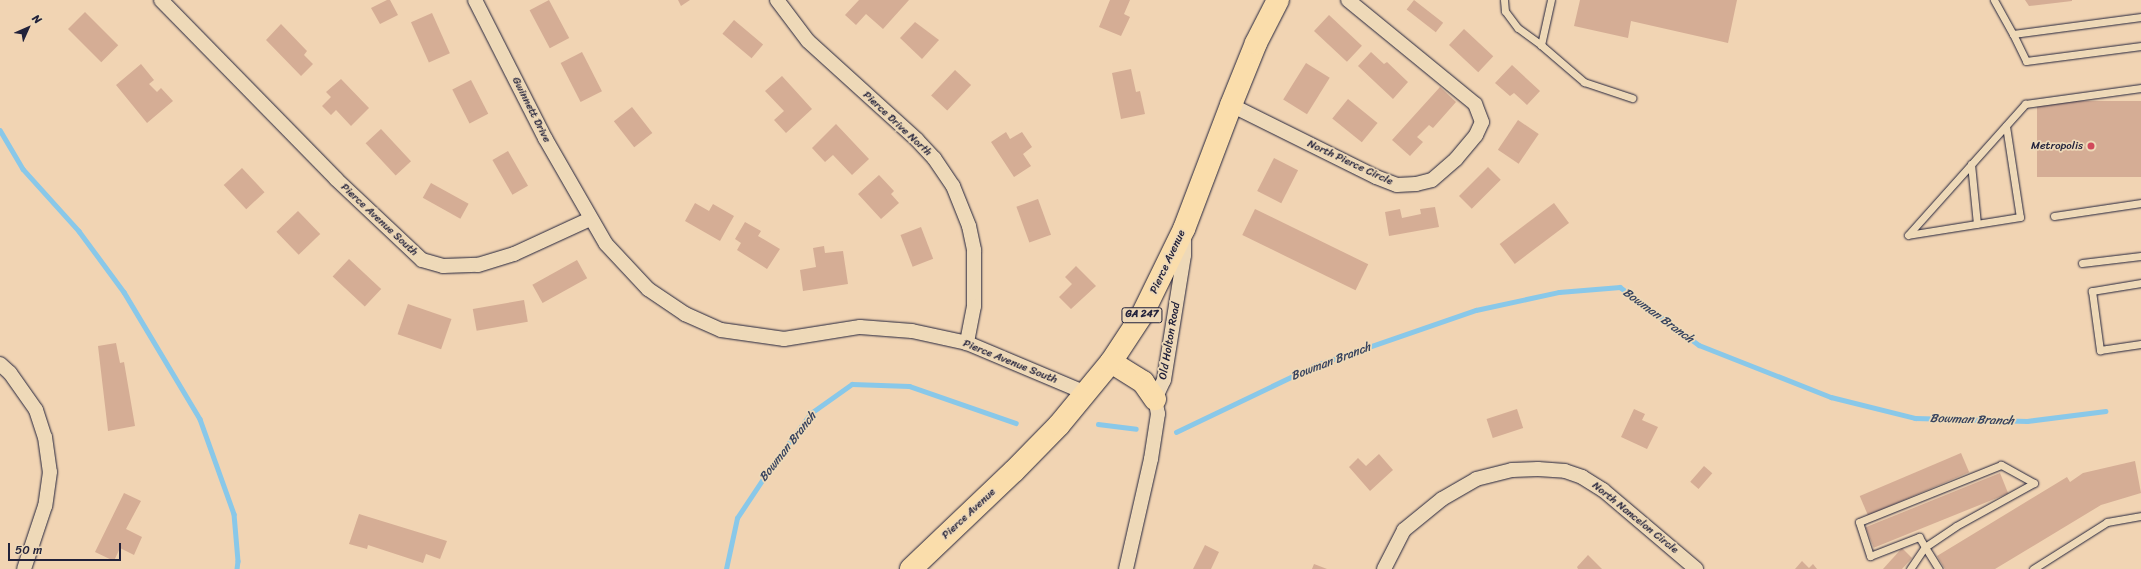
<!DOCTYPE html>
<html>
<head>
<meta charset="utf-8">
<style>
	body { margin:0 }
	#map { position:relative; width:2141px; height:569px; overflow:hidden; background:#f1d4b3; font-family:Sriracha,sans-serif }
	div>[style] { position:absolute }
	[style*='--x'] { left:calc(var(--x)*1px); top:calc(var(--y)*1px); width:calc(var(--w)*1px); rotate:calc(var(--a)*1deg) }
	.stream>* { height:4.5px; margin:-2.25px; padding:0 2.25px; transform-origin:2.25px; border-radius:2.25px; background:#89c8e9 }
	.building>* { inset:0; background:#d5ad95; transform-origin:0 0 }
	.roads { filter:drop-shadow(0 0 1px #22223b) drop-shadow(0 0 1px #22223b) }
	.lane>* { height:7px; margin:-3.5px; padding:0 3.5px; transform-origin:3.5px; border-radius:3.5px; background:#eed9b8 }
	.street>* { height:14px; margin:-7px; padding:0 7px; transform-origin:7px; border-radius:7px; background:#eed9b8 }
	.primary>* { height:22px; margin:-11px; padding:0 11px; transform-origin:11px; border-radius:11px; background:#faddab }
	.dots>* { width:11px; height:11px; translate:-50% -50%; box-sizing:border-box; border:2px solid #eed9b8; border-radius:50% }
	span { translate:-50% -50%; white-space:nowrap; text-align:center; line-height:1.15; -webkit-text-stroke:3.5px #eed9b8; paint-order:stroke }
	.shield-label span { padding:1px 3px; background:#eed9b8; border:1px solid; border-radius:3px; -webkit-text-stroke-width:0 }
	.shield-label { font-size:10px; color:#22223b; font-weight:700 }
	.street-label { font-size:11px; color:#22223b }
	.poi-label { font-size:11px; color:#22223b }
	.right { translate:-100% -50%; text-align:right }
	.water-label { font-size:12px; color:#37435e; font-style:italic }
	.north { position:absolute; left:8px; top:8px; width:40px; height:40px; -webkit-text-stroke:3px #eed9b8; paint-order:stroke; rotate:45deg; font-size:11px; font-weight:700; line-height:16px; text-align:center; color:#22223b }
	.north::after { content:''; display:block; margin:auto; width:14px; height:18px; background:#22223b; clip-path:polygon(50% 0,100% 100%,50% 72%,0 100%) }
	.scale { position:absolute; left:8px; top:543px; width:113px; height:18px; box-sizing:border-box; border:2px solid #22223b; border-top:0; padding-left:5px; font-size:12px; line-height:14px; white-space:nowrap; color:#22223b; -webkit-text-stroke:3px #eed9b8; paint-order:stroke }
</style>
</head>
<body>
<div id="map">
	<div class="stream">
		<i style="--x:0;--y:130;--w:45;--a:59.5"></i>
		<i style="--x:23;--y:169;--w:84;--a:47.9"></i>
		<i style="--x:79;--y:231;--w:76;--a:53.6"></i>
		<i style="--x:124;--y:292;--w:148;--a:59.1"></i>
		<i style="--x:200;--y:419;--w:101;--a:70.3"></i>
		<i style="--x:234;--y:514;--w:47;--a:85.1"></i>
		<i style="--x:238;--y:561;--w:8;--a:97"></i>
		<i style="--x:1098;--y:424;--w:38;--a:7"></i>
		<i style="--x:1176;--y:432;--w:153;--a:-25.6"></i>
		<i style="--x:1314;--y:366;--w:171;--a:-19.1"></i>
		<i style="--x:1476;--y:310;--w:85;--a:-12.2"></i>
		<i style="--x:1559;--y:292;--w:61;--a:-4.7"></i>
		<i style="--x:1620;--y:287;--w:98;--a:36.3"></i>
		<i style="--x:1699;--y:345;--w:142;--a:21.5"></i>
		<i style="--x:1831;--y:397;--w:87;--a:14"></i>
		<i style="--x:1915;--y:418;--w:112;--a:1.5"></i>
		<i style="--x:2027;--y:421;--w:79;--a:-7.3"></i>
		<i style="--x:726;--y:569;--w:52;--a:-77.8"></i>
		<i style="--x:737;--y:518;--w:65;--a:-56.3"></i>
		<i style="--x:773;--y:464;--w:64;--a:-53.3"></i>
		<i style="--x:811;--y:413;--w:50;--a:-35.3"></i>
		<i style="--x:852;--y:384;--w:57;--a:2"></i>
		<i style="--x:909;--y:386;--w:113;--a:19.1"></i>
	</div>
	<div class="building">
		<i style="clip-path:polygon(387px 0,390px 0,398px 15px,380px 24px,371px 8px)"></i>
		<i style="left:549px;top:0;width:43px;height:22px;rotate:62deg"></i>
		<i style="clip-path:polygon(678px 0,690px 0,681px 6px)"></i>
		<i style="clip-path:polygon(859px 0,909px 0,883px 29px,866px 14px,856px 25px,845px 15px)"></i>
		<i style="clip-path:polygon(1110px 0,1130px 0,1124px 14px,1130px 17px,1121px 36px,1099px 27px)"></i>
		<i style="left:1414px;top:0;width:37px;height:12px;rotate:38deg"></i>
		<i style="clip-path:polygon(1580px 0,1737px 0,1728px 43px,1631px 21px,1628px 38px,1574px 26px)"></i>
		<i style="clip-path:polygon(2025px 0,2072px 0,2072px 1px,2029px 6px)"></i>
		<i style="left:85px;top:12px;width:47px;height:24px;rotate:45deg"></i>
		<i style="left:432px;top:13px;width:44px;height:23px;rotate:66deg"></i>
		<i style="left:1329px;top:15px;width:45px;height:22px;rotate:43deg"></i>
		<i style="left:734px;top:20px;width:38px;height:18px;rotate:40deg"></i>
		<i style="clip-path:polygon(915px 22px,939px 40px,922px 59px,900px 38px)"></i>
		<i style="clip-path:polygon(281px 24px,307px 51px,304px 55px,313px 64px,301px 76px,266px 40px)"></i>
		<i style="left:1464px;top:29px;width:40px;height:22px;rotate:43deg"></i>
		<i style="left:582px;top:52px;width:44px;height:24px;rotate:63deg"></i>
		<i style="clip-path:polygon(1371px 52px,1384px 64px,1387px 62px,1408px 82px,1393px 99px,1358px 66px)"></i>
		<i style="left:1306px;top:63px;width:28px;height:43px;rotate:32deg"></i>
		<i style="clip-path:polygon(141px 64px,154px 80px,149px 84px,157px 92px,161px 88px,173px 101px,147px 123px,116px 85px)"></i>
		<i style="clip-path:polygon(1512px 65px,1540px 91px,1527px 105px,1514px 93px,1510px 96px,1495px 83px)"></i>
		<i style="clip-path:polygon(1131px 69px,1136px 92px,1140px 91px,1145px 114px,1121px 119px,1112px 73px)"></i>
		<i style="left:955px;top:70px;width:22px;height:35px;rotate:43deg"></i>
		<i style="clip-path:polygon(782px 76px,812px 109px,786px 133px,774px 120px,784px 111px,765px 91px)"></i>
		<i style="clip-path:polygon(341px 79px,369px 108px,351px 126px,336px 110px,331px 115px,322px 106px,331px 97px,326px 92px)"></i>
		<i style="left:471px;top:80px;width:38px;height:21px;rotate:63deg"></i>
		<i style="clip-path:polygon(1440px 87px,1456px 102px,1433px 128px,1429px 125px,1417px 137px,1423px 142px,1410px 156px,1392px 140px)"></i>
		<i style="left:1348px;top:99px;width:38px;height:25px;rotate:39deg"></i>
		<i style="left:2141px;top:101px;width:76px;height:104px;rotate:90deg"></i>
		<i style="left:632px;top:107px;width:33px;height:23px;rotate:52deg"></i>
		<i style="left:1518px;top:120px;width:25px;height:36px;rotate:34deg"></i>
		<i style="clip-path:polygon(836px 124px,869px 159px,852px 175px,833px 155px,825px 162px,812px 148px)"></i>
		<i style="left:381px;top:129px;width:44px;height:21px;rotate:47deg"></i>
		<i style="clip-path:polygon(1006px 132px,1010px 139px,1022px 132px,1032px 147px,1023px 154px,1031px 166px,1014px 177px,991px 142px)"></i>
		<i style="left:508px;top:151px;width:40px;height:18px;rotate:60deg"></i>
		<i style="left:1274px;top:158px;width:27px;height:37px;rotate:27deg"></i>
		<i style="left:1488px;top:167px;width:18px;height:41px;rotate:45deg"></i>
		<i style="left:242px;top:168px;width:33px;height:25px;rotate:47deg"></i>
		<i style="clip-path:polygon(879px 175px,894px 191px,891px 194px,899px 203px,881px 219px,858px 194px)"></i>
		<i style="left:431px;top:183px;width:43px;height:17px;rotate:29deg"></i>
		<i style="left:1038px;top:199px;width:38px;height:23px;rotate:70deg"></i>
		<i style="clip-path:polygon(695px 203px,709px 211px,713px 204px,734px 216px,720px 241px,685px 221px)"></i>
		<i style="left:1554px;top:203px;width:25px;height:68px;rotate:53deg"></i>
		<i style="clip-path:polygon(1435px 207px,1439px 227px,1389px 236px,1385px 212px,1400px 209px,1402px 218px,1421px 214px,1420px 209px)"></i>
		<i style="left:1255px;top:209px;width:126px;height:29px;rotate:26deg"></i>
		<i style="left:298px;top:211px;width:32px;height:30px;rotate:46deg"></i>
		<i style="clip-path:polygon(745px 222px,761px 231px,758px 236px,780px 249px,767px 269px,737px 250px,741px 243px,735px 239px)"></i>
		<i style="left:921px;top:227px;width:34px;height:22px;rotate:69deg"></i>
		<i style="clip-path:polygon(824px 246px,825px 253px,843px 251px,848px 284px,803px 291px,800px 270px,816px 267px,813px 248px)"></i>
		<i style="left:349px;top:259px;width:44px;height:24px;rotate:43deg"></i>
		<i style="left:577px;top:260px;width:21px;height:51px;rotate:61deg"></i>
		<i style="clip-path:polygon(1076px 266px,1096px 286px,1071px 309px,1059px 297px,1072px 284px,1065px 277px)"></i>
		<i style="left:524px;top:300px;width:22px;height:52px;rotate:80deg"></i>
		<i style="left:408px;top:304px;width:46px;height:32px;rotate:19deg"></i>
		<i style="clip-path:polygon(116px 343px,120px 363px,124px 362px,135px 426px,108px 431px,98px 346px)"></i>
		<i style="left:1517px;top:409px;width:20px;height:32px;rotate:72deg"></i>
		<i style="clip-path:polygon(1634px 409px,1645px 414px,1642px 420px,1658px 427px,1647px 449px,1621px 437px)"></i>
		<i style="left:1961px;top:453px;width:21px;height:110px;rotate:67deg"></i>
		<i style="clip-path:polygon(1379px 454px,1393px 470px,1370px 491px,1349px 467px,1358px 458px,1366px 466px)"></i>
		<i style="clip-path:polygon(2135px 461px,2141px 493px,2101px 505px,1995px 569px,1945px 569px,1937px 556px,2067px 477px,2070px 482px,2083px 473px)"></i>
		<i style="left:1704px;top:466px;width:11px;height:21px;rotate:41deg"></i>
		<i style="left:2000px;top:473px;width:22px;height:145px;rotate:68deg"></i>
		<i style="clip-path:polygon(124px 493px,141px 501px,126px 529px,142px 537px,134px 555px,120px 548px,114px 561px,95px 552px)"></i>
		<i style="clip-path:polygon(359px 514px,447px 541px,440px 559px,426px 554px,423px 563px,368px 545px,367px 549px,349px 544px)"></i>
		<i style="clip-path:polygon(1205px 545px,1219px 552px,1211px 569px,1193px 569px)"></i>
		<i style="clip-path:polygon(1902px 548px,1912px 558px,1902px 569px,1883px 569px)"></i>
		<i style="clip-path:polygon(1588px 555px,1602px 569px,1578px 569px,1577px 567px)"></i>
		<i style="clip-path:polygon(1802px 561px,1809px 568px,1813px 564px,1817px 569px,1795px 569px)"></i>
		<i style="clip-path:polygon(1314px 564px,1327px 569px,1312px 569px)"></i>
	</div>
	<div class="roads">
		<div class="lane">
			<i style="--x:1504;--y:0;--w:11;--a:85"></i>
			<i style="--x:1505;--y:11;--w:21;--a:53"></i>
			<i style="--x:1518;--y:28;--w:29;--a:36"></i>
			<i style="--x:1541;--y:45;--w:46;--a:-77.5"></i>
			<i style="--x:1994;--y:0;--w:39;--a:61"></i>
			<i style="--x:2013;--y:34;--w:129;--a:-7.6"></i>
			<i style="--x:2013;--y:34;--w:30;--a:64"></i>
			<i style="--x:2026;--y:61;--w:116;--a:-7.4"></i>
			<i style="--x:1541;--y:45;--w:57;--a:40.7"></i>
			<i style="--x:1584;--y:82;--w:51;--a:18.4"></i>
			<i style="--x:2006;--y:126;--w:92;--a:81.3"></i>
			<i style="--x:2020;--y:217;--w:113;--a:170.9"></i>
			<i style="--x:1908;--y:235;--w:176;--a:-48.2"></i>
			<i style="--x:2025;--y:104;--w:117;--a:-7.9"></i>
			<i style="--x:1971;--y:164;--w:60;--a:84.3"></i>
			<i style="--x:2054;--y:216;--w:88;--a:-8.5"></i>
			<i style="--x:2082;--y:263;--w:59;--a:-6.8"></i>
			<i style="--x:2141;--y:283;--w:50;--a:170.7"></i>
			<i style="--x:2092;--y:291;--w:60;--a:82.3"></i>
			<i style="--x:2100;--y:350;--w:41;--a:-8.3"></i>
			<i style="--x:1910;--y:569;--w:27;--a:-56"></i>
			<i style="--x:1925;--y:547;--w:37;--a:-34"></i>
			<i style="--x:1956;--y:526;--w:89;--a:-28.9"></i>
			<i style="--x:2034;--y:483;--w:38;--a:-151"></i>
			<i style="--x:2001;--y:465;--w:153;--a:158.1"></i>
			<i style="--x:1859;--y:522;--w:36;--a:72"></i>
			<i style="--x:1870;--y:556;--w:53;--a:-21.2"></i>
			<i style="--x:1919;--y:537;--w:12;--a:59"></i>
			<i style="--x:1925;--y:547;--w:26;--a:58"></i>
			<i style="--x:2033;--y:569;--w:88;--a:-32.4"></i>
			<i style="--x:2107;--y:522;--w:35;--a:-10"></i>
		</div>
		<div class="street">
			<i style="--x:161;--y:0;--w:250;--a:45.6"></i>
			<i style="--x:336;--y:179;--w:118;--a:43.3"></i>
			<i style="--x:422;--y:260;--w:22;--a:16"></i>
			<i style="--x:443;--y:266;--w:35;--a:-2"></i>
			<i style="--x:478;--y:265;--w:38;--a:-17"></i>
			<i style="--x:514;--y:254;--w:84;--a:-24.7"></i>
			<i style="--x:475;--y:0;--w:155;--a:63.1"></i>
			<i style="--x:545;--y:138;--w:122;--a:60.1"></i>
			<i style="--x:606;--y:244;--w:62;--a:47"></i>
			<i style="--x:648;--y:289;--w:45;--a:34"></i>
			<i style="--x:685;--y:314;--w:39;--a:24"></i>
			<i style="--x:721;--y:330;--w:64;--a:8.1"></i>
			<i style="--x:784;--y:339;--w:77;--a:-9"></i>
			<i style="--x:860;--y:327;--w:52;--a:4.4"></i>
			<i style="--x:912;--y:331;--w:56;--a:12.3"></i>
			<i style="--x:967;--y:343;--w:129;--a:22.8"></i>
			<i style="--x:777;--y:0;--w:51;--a:52.9"></i>
			<i style="--x:808;--y:41;--w:147;--a:42.2"></i>
			<i style="--x:917;--y:140;--w:25;--a:47"></i>
			<i style="--x:934;--y:158;--w:34;--a:56"></i>
			<i style="--x:953;--y:186;--w:43;--a:68.2"></i>
			<i style="--x:969;--y:226;--w:25;--a:78"></i>
			<i style="--x:974;--y:250;--w:56;--a:90"></i>
			<i style="--x:974;--y:306;--w:38;--a:101"></i>
			<i style="--x:1231;--y:105;--w:162;--a:26.4"></i>
			<i style="--x:1376;--y:177;--w:22;--a:21"></i>
			<i style="--x:1397;--y:185;--w:19;--a:-3"></i>
			<i style="--x:1416;--y:184;--w:16;--a:-14"></i>
			<i style="--x:1432;--y:180;--w:32;--a:-41"></i>
			<i style="--x:1456;--y:159;--w:31;--a:-50"></i>
			<i style="--x:1476;--y:135;--w:14;--a:-65"></i>
			<i style="--x:1482;--y:122;--w:19;--a:-111"></i>
			<i style="--x:1475;--y:104;--w:164;--a:-140.7"></i>
			<i style="--x:0;--y:364;--w:13;--a:42"></i>
			<i style="--x:10;--y:373;--w:45;--a:54.9"></i>
			<i style="--x:36;--y:410;--w:28;--a:72"></i>
			<i style="--x:45;--y:437;--w:35;--a:82"></i>
			<i style="--x:50;--y:472;--w:34;--a:98"></i>
			<i style="--x:45;--y:506;--w:66;--a:108.4"></i>
			<i style="--x:1126;--y:569;--w:113;--a:-77.2"></i>
			<i style="--x:1151;--y:459;--w:46;--a:-81.2"></i>
			<i style="--x:1158;--y:414;--w:15;--a:-101"></i>
			<i style="--x:1155;--y:399;--w:21;--a:-65"></i>
			<i style="--x:1164;--y:380;--w:127;--a:-80.9"></i>
			<i style="--x:1184;--y:255;--w:20;--a:-90"></i>
			<i style="--x:1384;--y:569;--w:44;--a:-62.9"></i>
			<i style="--x:1404;--y:530;--w:49;--a:-39.2"></i>
			<i style="--x:1442;--y:499;--w:39;--a:-30"></i>
			<i style="--x:1476;--y:479;--w:37;--a:-14"></i>
			<i style="--x:1512;--y:470;--w:26;--a:-2"></i>
			<i style="--x:1538;--y:469;--w:27;--a:4"></i>
			<i style="--x:1565;--y:471;--w:18;--a:19"></i>
			<i style="--x:1582;--y:477;--w:25;--a:32"></i>
			<i style="--x:1603;--y:490;--w:122;--a:40.3"></i>
		</div>
		<div class="primary">
			<i style="--x:1111;--y:362;--w:38;--a:32"></i>
			<i style="--x:1143;--y:382;--w:21;--a:55"></i>
			<i style="--x:911;--y:569;--w:142;--a:-43.6"></i>
			<i style="--x:1014;--y:471;--w:64;--a:-45.6"></i>
			<i style="--x:1059;--y:425;--w:82;--a:-50.5"></i>
			<i style="--x:1111;--y:362;--w:56;--a:-56.6"></i>
			<i style="--x:1142;--y:315;--w:96;--a:-64"></i>
			<i style="--x:1184;--y:229;--w:133;--a:-69.2"></i>
			<i style="--x:1231;--y:105;--w:67;--a:-68"></i>
			<i style="--x:1256;--y:43;--w:48;--a:-62.9"></i>
		</div>
	</div>
	<div class="dots">
		<i style="left:2091px;top:146px;background:#d1495b"></i>
	</div>
	<div class="shield-label">
		<span style="left:1142px;top:315px">GA 247</span>
	</div>
	<div class="street-label">
		<span style="left:531px;top:110px;rotate:63deg">Gwinnett Drive</span>
		<span style="left:897px;top:124px;rotate:43deg">Pierce Drive North</span>
		<span style="left:1350px;top:163px;rotate:25deg">North Pierce Circle</span>
		<span style="left:379px;top:220px;rotate:43deg">Pierce Avenue South</span>
		<span style="left:1168px;top:262px;rotate:-65deg">Pierce Avenue</span>
		<span style="left:1170px;top:341px;rotate:-80deg">Old Holton Road</span>
		<span style="left:1010px;top:362px;rotate:22deg">Pierce Avenue South</span>
		<span style="left:969px;top:514px;rotate:-43deg">Pierce Avenue</span>
		<span style="left:1635px;top:518px;rotate:39deg">North Nancelon Circle</span>
	</div>
	<div class="poi-label">
		<span class="right" style="left:2083px;top:146px">Metropolis</span>
	</div>
	<div class="water-label">
		<span style="left:1658px;top:316px;rotate:36deg">Bowman Branch</span>
		<span style="left:1331px;top:362px;rotate:-21deg">Bowman Branch</span>
		<span style="left:1972px;top:420px;rotate:2deg">Bowman Branch</span>
		<span style="left:788px;top:447px;rotate:-52deg">Bowman Branch</span>
	</div>
	<div class="north">N</div>
	<div class="scale">50 m</div>
</div>
</body>
</html>
